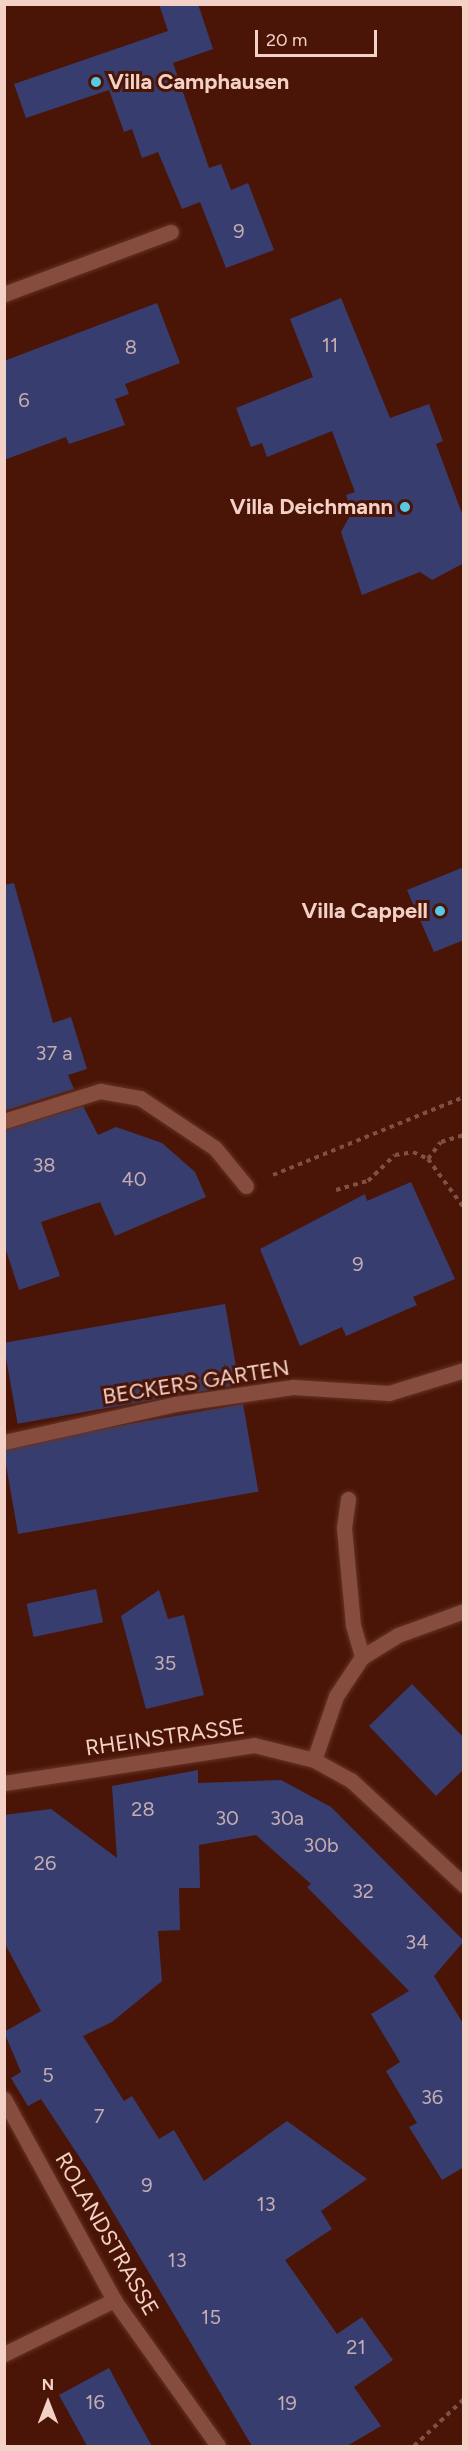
<!DOCTYPE html>
<html>
<head>
<meta charset="utf-8">
<style>
	body { margin:0 }
	#map { position:relative; width:468px; height:2451px; overflow:hidden; background:#4a1507; font-family:Figtree,sans-serif }
	div>[style] { position:absolute }
	[style*='--x'] { left:calc(var(--x)*1px); top:calc(var(--y)*1px); width:calc(var(--w)*1px); rotate:calc(var(--a)*1deg) }
	.building>* { inset:0; background:#373e6f; transform-origin:0 0 }
	.path>* { height:4px; margin-top:-2px; transform-origin:0; background:repeating-linear-gradient(90deg,#7f5043 0 4.5px,transparent 0 9px) }
	.roads { filter:drop-shadow(0 0 2px #653326) drop-shadow(0 0 2px #653326) }
	.service>* { height:15px; margin:-7.5px; padding:0 7.5px; transform-origin:7.5px; border-radius:7.5px; background:#864d3e }
	.minor>* { height:15px; margin:-7.5px; padding:0 7.5px; transform-origin:7.5px; border-radius:7.5px; background:#864d3e }
	.dots>* { width:16px; height:16px; translate:-50% -50%; box-sizing:border-box; border:3px solid #4a1507; border-radius:50% }
	span { translate:-50% -50%; white-space:nowrap; text-align:center; line-height:1.15; -webkit-text-stroke:6px #4a1507; paint-order:stroke }
	.number-label { font-size:20px; color:#c5acb1 }
	.number-label span { -webkit-text-stroke-width:0 }
	.poi-label { font-size:22px; color:#f4d1c7; font-weight:700 }
	.left { translate:0 -50%; text-align:left }
	.right { translate:-100% -50%; text-align:right }
	.street-label { font-size:22px; color:#f4d1c7 }
	.frame { position:absolute; inset:0; border:6px solid #f4d1c7; pointer-events:none }
	.north { position:absolute; left:18px; top:2373px; width:60px; height:60px; -webkit-text-stroke:4px #4a1507; paint-order:stroke; rotate:0deg; font-size:16px; font-weight:700; line-height:24px; text-align:center; color:#f4d1c7 }
	.north::after { content:''; display:block; margin:auto; width:21px; height:27px; background:#f4d1c7; clip-path:polygon(50% 0,100% 100%,50% 72%,0 100%) }
	.scale { position:absolute; left:255px; top:30px; width:122px; height:27px; box-sizing:border-box; border:3px solid #f4d1c7; border-top:0; padding-left:8px; font-size:18px; line-height:21px; white-space:nowrap; color:#f4d1c7; -webkit-text-stroke:4px #4a1507; paint-order:stroke }
</style>
</head>
<body>
<div id="map">
	<div class="building">
		<i style="clip-path:polygon(159px 4px,198px 4px,213px 49px,173px 63px,209px 168px,221px 164px,231px 190px,248px 183px,274px 250px,226px 268px,200px 202px,182px 209px,158px 152px,142px 158px,132px 129px,124px 132px,109px 90px,26px 118px,14px 84px,168px 31px)"></i>
		<i style="clip-path:polygon(341px 298px,390px 418px,429px 404px,443px 441px,436px 444px,464px 519px,464px 563px,432px 580px,420px 572px,362px 595px,341px 532px,352px 512px,346px 495px,355px 492px,332px 431px,267px 457px,262px 443px,251px 447px,236px 408px,313px 377px,290px 319px)"></i>
		<i style="clip-path:polygon(157px 303px,180px 363px,125px 384px,129px 394px,115px 399px,125px 425px,69px 444px,66px 437px,4px 460px,4px 361px)"></i>
		<i style="clip-path:polygon(464px 867px,464px 940px,434px 952px,407px 890px)"></i>
		<i style="clip-path:polygon(14px 883px,53px 1023px,71px 1017px,87px 1069px,68px 1075px,74px 1089px,4px 1111px,4px 885px)"></i>
		<i style="clip-path:polygon(83px 1106px,98px 1135px,116px 1127px,162px 1143px,195px 1172px,206px 1197px,115px 1236px,100px 1202px,41px 1222px,60px 1276px,19px 1290px,4px 1244px,4px 1130px)"></i>
		<i style="clip-path:polygon(411px 1182px,455px 1279px,413px 1297px,417px 1305px,346px 1336px,342px 1327px,300px 1346px,260px 1249px,365px 1194px,367px 1201px)"></i>
		<i style="left:225px;top:1304px;width:82px;height:225px;rotate:80deg"></i>
		<i style="left:243px;top:1404px;width:89px;height:244px;rotate:80deg"></i>
		<i style="left:96px;top:1589px;width:34px;height:71px;rotate:78deg"></i>
		<i style="clip-path:polygon(159px 1590px,168px 1619px,184px 1615px,204px 1695px,146px 1709px,121px 1616px)"></i>
		<i style="clip-path:polygon(412px 1684px,464px 1738px,464px 1769px,436px 1796px,369px 1726px)"></i>
		<i style="clip-path:polygon(198px 1770px,198px 1783px,281px 1780px,331px 1807px,464px 1941px,434px 1976px,464px 2025px,464px 2167px,442px 2180px,409px 2127px,417px 2123px,386px 2071px,400px 2062px,371px 2014px,409px 1991px,307px 1887px,311px 1884px,256px 1835px,199px 1845px,200px 1888px,179px 1888px,180px 1930px,158px 1931px,162px 1981px,112px 2022px,83px 2036px,124px 2101px,132px 2096px,159px 2139px,174px 2130px,204px 2181px,287px 2121px,367px 2179px,321px 2211px,332px 2229px,285px 2260px,337px 2334px,362px 2317px,393px 2360px,354px 2387px,381px 2426px,347px 2446px,252px 2446px,88px 2170px,41px 2099px,28px 2106px,11px 2078px,21px 2072px,4px 2032px,41px 2011px,4px 1942px,4px 1815px,51px 1809px,117px 1858px,112px 1786px)"></i>
		<i style="clip-path:polygon(109px 2368px,131px 2409px,152px 2446px,87px 2446px,59px 2395px)"></i>
	</div>
	<div class="path">
		<i style="--x:462;--y:4;--w:4;--a:63"></i>
		<i style="--x:428;--y:1159;--w:21;--a:-53"></i>
		<i style="--x:441;--y:1142;--w:24;--a:-17"></i>
		<i style="--x:273;--y:1175;--w:206;--a:-22.2"></i>
		<i style="--x:336;--y:1190;--w:33;--a:-16"></i>
		<i style="--x:368;--y:1181;--w:37;--a:-44"></i>
		<i style="--x:395;--y:1155;--w:18;--a:-9"></i>
		<i style="--x:413;--y:1152;--w:17;--a:25"></i>
		<i style="--x:428;--y:1159;--w:61;--a:53.7"></i>
		<i style="--x:414;--y:2446;--w:69;--a:-43.2"></i>
	</div>
	<div class="roads">
		<div class="service">
			<i style="--x:4;--y:294;--w:178;--a:-20.4"></i>
			<i style="--x:348;--y:1499;--w:29;--a:98"></i>
			<i style="--x:344;--y:1528;--w:97;--a:84.7"></i>
			<i style="--x:353;--y:1625;--w:33;--a:74"></i>
		</div>
		<div class="minor">
			<i style="--x:4;--y:1121;--w:101;--a:-17.4"></i>
			<i style="--x:100;--y:1091;--w:41;--a:9.9"></i>
			<i style="--x:140;--y:1098;--w:90;--a:33.7"></i>
			<i style="--x:215;--y:1148;--w:49;--a:50.8"></i>
			<i style="--x:4;--y:1442;--w:175;--a:-12.5"></i>
			<i style="--x:175;--y:1404;--w:119;--a:-8.2"></i>
			<i style="--x:293;--y:1387;--w:96;--a:3.6"></i>
			<i style="--x:389;--y:1393;--w:78;--a:-17"></i>
			<i style="--x:314;--y:1760;--w:68;--a:-71"></i>
			<i style="--x:336;--y:1696;--w:47;--a:-56.3"></i>
			<i style="--x:362;--y:1657;--w:42;--a:-31.4"></i>
			<i style="--x:398;--y:1635;--w:70;--a:-20"></i>
			<i style="--x:4;--y:1783;--w:253;--a:-8.6"></i>
			<i style="--x:254;--y:1745;--w:62;--a:14"></i>
			<i style="--x:314;--y:1760;--w:43;--a:28.9"></i>
			<i style="--x:352;--y:1781;--w:153;--a:42.9"></i>
			<i style="--x:4;--y:2099;--w:229;--a:61.3"></i>
			<i style="--x:114;--y:2300;--w:179;--a:54.5"></i>
			<i style="--x:4;--y:2354;--w:123;--a:-26.1"></i>
		</div>
	</div>
	<div class="dots">
		<i style="left:96px;top:82px;background:#58c9e4"></i>
		<i style="left:405px;top:507px;background:#58c9e4"></i>
		<i style="left:440px;top:911px;background:#58c9e4"></i>
	</div>
	<div class="number-label">
		<span style="left:239px;top:231px">9</span>
		<span style="left:330px;top:345px">11</span>
		<span style="left:131px;top:347px">8</span>
		<span style="left:24px;top:400px">6</span>
		<span style="left:54px;top:1053px">37 a</span>
		<span style="left:44px;top:1165px">38</span>
		<span style="left:134px;top:1179px">40</span>
		<span style="left:358px;top:1264px">9</span>
		<span style="left:165px;top:1663px">35</span>
		<span style="left:143px;top:1809px">28</span>
		<span style="left:227px;top:1818px">30</span>
		<span style="left:287px;top:1818px">30a</span>
		<span style="left:321px;top:1845px">30b</span>
		<span style="left:45px;top:1863px">26</span>
		<span style="left:363px;top:1891px">32</span>
		<span style="left:417px;top:1942px">34</span>
		<span style="left:48px;top:2075px">5</span>
		<span style="left:432px;top:2097px">36</span>
		<span style="left:99px;top:2116px">7</span>
		<span style="left:147px;top:2185px">9</span>
		<span style="left:266px;top:2204px">13</span>
		<span style="left:177px;top:2260px">13</span>
		<span style="left:211px;top:2317px">15</span>
		<span style="left:356px;top:2347px">21</span>
		<span style="left:95px;top:2402px">16</span>
		<span style="left:287px;top:2403px">19</span>
	</div>
	<div class="poi-label">
		<span class="left" style="left:108px;top:82px">Villa Camphausen</span>
		<span class="right" style="left:393px;top:507px">Villa Deichmann</span>
		<span class="right" style="left:428px;top:911px">Villa Cappell</span>
	</div>
	<div class="street-label">
		<span style="left:196px;top:1382px;rotate:-9deg">BECKERS GARTEN</span>
		<span style="left:165px;top:1737px;rotate:-8deg">RHEINSTRASSE</span>
		<span style="left:107px;top:2234px;rotate:60deg">ROLANDSTRASSE</span>
	</div>
	<div class="frame"></div>
	<div class="north">N</div>
	<div class="scale">20 m</div>
</div>
</body>
</html>
